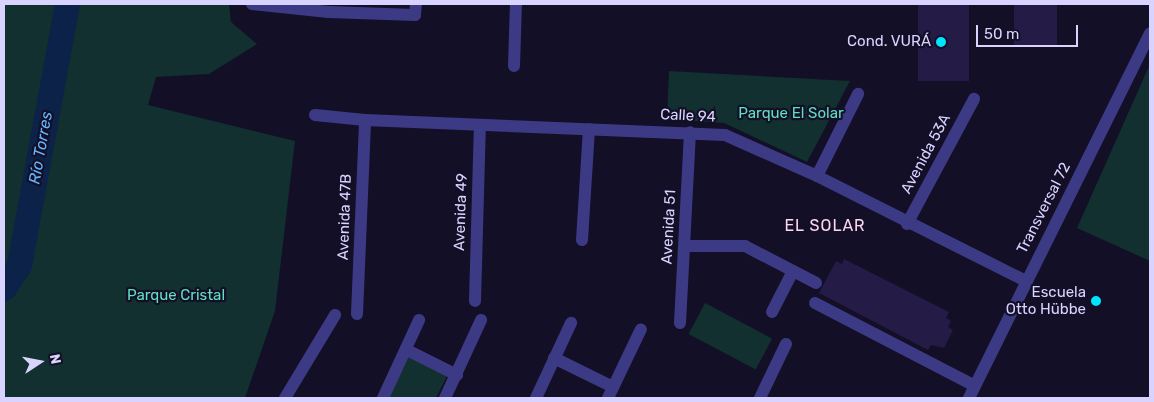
<!DOCTYPE html>
<html>
<head>
<meta charset="utf-8">
<style>
	body { margin:0 }
	#map { position:relative; width:1154px; height:402px; overflow:hidden; background:#130f26; font-family:Rubik,sans-serif }
	div>[style] { position:absolute }
	[style*='--x'] { left:calc(var(--x)*1px); top:calc(var(--y)*1px); width:calc(var(--w)*1px); rotate:calc(var(--a)*1deg) }
	.green>* { inset:0; background:#12302f; transform-origin:0 0 }
	.river>* { height:25px; margin:-12.5px; padding:0 12.5px; transform-origin:12.5px; border-radius:12.5px; background:#0c2248 }
	.building>* { inset:0; background:#241b47; transform-origin:0 0 }
	.minor>* { height:12px; margin:-6px; padding:0 6px; transform-origin:6px; border-radius:6px; background:#3d3a85 }
	.dots>* { width:14px; height:14px; translate:-50% -50%; box-sizing:border-box; border:2px solid #130f26; border-radius:50% }
	span { translate:-50% -50%; white-space:nowrap; text-align:center; line-height:1.15; -webkit-text-stroke:4.5px #130f26; paint-order:stroke }
	.poi-label { font-size:15px; color:#d9d4ff }
	.right { translate:-100% -50%; text-align:right }
	.park-label { font-size:15px; color:#5fe0c0 }
	.street-label { font-size:15px; color:#d9d4ff }
	.water-label { font-size:16px; color:#62b6ff; font-style:italic }
	.neighbourhood-label { font-size:16px; color:#ffd6f0; letter-spacing:1px }
	.frame { position:absolute; inset:0; border:5px solid #d9d4ff; pointer-events:none }
	.north { position:absolute; left:15px; top:337px; width:50px; height:50px; -webkit-text-stroke:4px #130f26; paint-order:stroke; rotate:79deg; font-size:14px; font-weight:700; line-height:20px; text-align:center; color:#d9d4ff }
	.north::after { content:''; display:block; margin:auto; width:18px; height:22px; background:#d9d4ff; clip-path:polygon(50% 0,100% 100%,50% 72%,0 100%) }
	.scale { position:absolute; left:976px; top:25px; width:102px; height:22px; box-sizing:border-box; border:2px solid #d9d4ff; border-top:0; padding-left:6px; font-size:15px; line-height:18px; white-space:nowrap; color:#d9d4ff; -webkit-text-stroke:4px #130f26; paint-order:stroke }
</style>
</head>
<body>
<div id="map">
	<div class="green">
		<i style="clip-path:polygon(4px 4px,229px 4px,231px 22px,257px 44px,209px 74px,156px 77px,148px 105px,295px 141px,275px 311px,245px 398px,4px 398px)"></i>
		<i style="clip-path:polygon(1150px 64px,1150px 261px,1077px 228px)"></i>
		<i style="clip-path:polygon(669px 71px,850px 81px,807px 162px,724px 123px,667px 119px)"></i>
		<i style="left:705px;top:303px;width:76px;height:35px;rotate:28deg"></i>
		<i style="clip-path:polygon(409px 355px,447px 376px,436px 398px,388px 398px)"></i>
	</div>
	<div class="river">
		<i style="--x:4;--y:288;--w:27;--a:-57"></i>
		<i style="--x:19;--y:265;--w:265;--a:-79.6"></i>
	</div>
	<div class="building">
		<i style="left:918px;top:4px;width:51px;height:77px"></i>
		<i style="left:1014px;top:4px;width:43px;height:43px"></i>
		<i style="clip-path:polygon(844px 259px,949px 312px,946px 318px,951px 321px,948px 327px,953px 330px,944px 348px,931px 345px,928px 350px,819px 293px,836px 261px,842px 264px)"></i>
	</div>
	<div class="minor">
		<i style="--x:252;--y:4;--w:77;--a:5.9"></i>
		<i style="--x:329;--y:12;--w:86;--a:2"></i>
		<i style="--x:415;--y:15;--w:11;--a:-85"></i>
		<i style="--x:514;--y:66;--w:62;--a:-88.2"></i>
		<i style="--x:315;--y:115;--w:50;--a:5.7"></i>
		<i style="--x:365;--y:120;--w:360;--a:2.4"></i>
		<i style="--x:725;--y:135;--w:101;--a:24"></i>
		<i style="--x:817;--y:176;--w:234;--a:26.7"></i>
		<i style="--x:817;--y:176;--w:92;--a:-63.4"></i>
		<i style="--x:907;--y:224;--w:142;--a:-61.8"></i>
		<i style="--x:582;--y:240;--w:111;--a:-86.4"></i>
		<i style="--x:684;--y:246;--w:61;--a:0"></i>
		<i style="--x:745;--y:246;--w:80;--a:27.5"></i>
		<i style="--x:475;--y:301;--w:176;--a:-88.4"></i>
		<i style="--x:815;--y:303;--w:180;--a:27.4"></i>
		<i style="--x:772;--y:312;--w:46;--a:-62.9"></i>
		<i style="--x:357;--y:314;--w:194;--a:-87.6"></i>
		<i style="--x:680;--y:323;--w:191;--a:-87"></i>
		<i style="--x:407;--y:350;--w:56;--a:26.6"></i>
		<i style="--x:554;--y:358;--w:66;--a:26.2"></i>
		<i style="--x:285;--y:398;--w:97;--a:-58.9"></i>
		<i style="--x:383;--y:398;--w:86;--a:-65.2"></i>
		<i style="--x:445;--y:398;--w:86;--a:-65.2"></i>
		<i style="--x:536;--y:398;--w:83;--a:-65"></i>
		<i style="--x:608;--y:398;--w:76;--a:-64.4"></i>
		<i style="--x:760;--y:398;--w:60;--a:-64.3"></i>
		<i style="--x:969;--y:398;--w:407;--a:-63.6"></i>
	</div>
	<div class="dots">
		<i style="left:941px;top:42px;background:#00e5ff"></i>
		<i style="left:1096px;top:301px;background:#00e5ff"></i>
	</div>
	<div class="poi-label">
		<span class="right" style="left:931px;top:42px">Cond. VURÁ</span>
		<span class="right" style="left:1086px;top:301px">Escuela<br>Otto Hübbe</span>
	</div>
	<div class="park-label">
		<span style="left:791px;top:114px">Parque El Solar</span>
		<span style="left:176px;top:296px">Parque Cristal</span>
	</div>
	<div class="street-label">
		<span style="left:688px;top:116px;rotate:3deg">Calle 94</span>
		<span style="left:926px;top:154px;rotate:-62deg">Avenida 53A</span>
		<span style="left:1044px;top:208px;rotate:-63deg">Transversal 72</span>
		<span style="left:461px;top:212px;rotate:-88deg">Avenida 49</span>
		<span style="left:345px;top:217px;rotate:-88deg">Avenida 47B</span>
		<span style="left:669px;top:227px;rotate:-87deg">Avenida 51</span>
	</div>
	<div class="water-label">
		<span style="left:41px;top:148px;rotate:-80deg">Río Torres</span>
	</div>
	<div class="neighbourhood-label">
		<span style="left:825px;top:226px">EL SOLAR</span>
	</div>
	<div class="frame"></div>
	<div class="north">N</div>
	<div class="scale">50 m</div>
</div>
</body>
</html>
